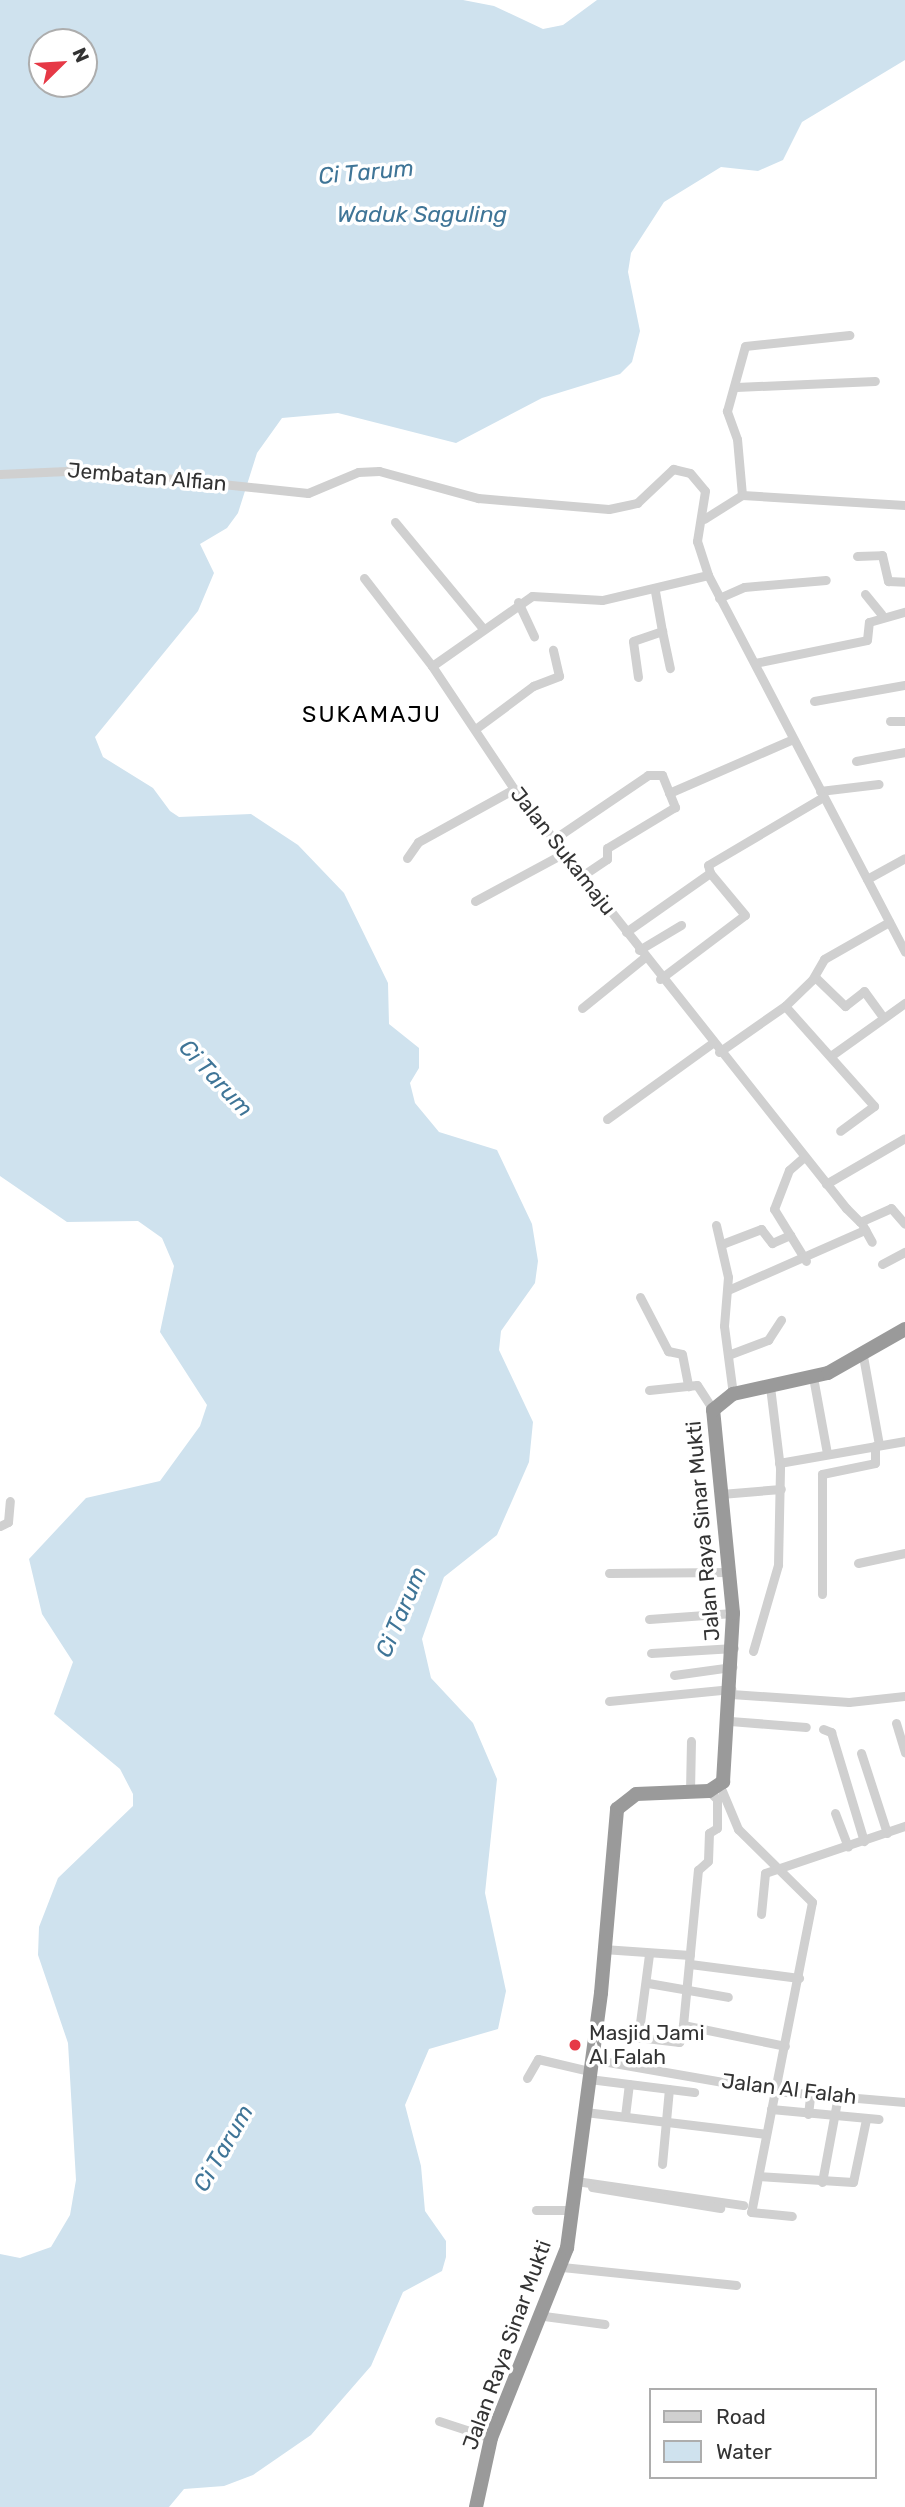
<!DOCTYPE html>
<html>
<head>
<meta charset="utf-8">
<style>
	body { margin:0 }
	#map { position:relative; width:905px; height:2507px; overflow:hidden; background:#fff; font-family:Rubik,sans-serif }
	div>[style] { position:absolute }
	[style*='--x'] { left:calc(var(--x)*1px); top:calc(var(--y)*1px); width:calc(var(--w)*1px); rotate:calc(var(--a)*1deg) }
	.water>* { inset:0; background:#cfe2ee }
	.minor>* { height:9px; margin:-4.5px; padding:0 4.5px; transform-origin:4.5px; border-radius:4.5px; background:#d0d0d0 }
	.highway>* { height:14px; margin:-7px; padding:0 7px; transform-origin:7px; border-radius:7px; background:#9a9a9a }
	.dots>* { width:19px; height:19px; translate:-50% -50%; box-sizing:border-box; border:4px solid #fff; border-radius:50% }
	span { translate:-50% -50%; white-space:nowrap; text-align:center; line-height:1.15; -webkit-text-stroke:7px #fff; paint-order:stroke }
	.street-label { font-size:21px; color:#333 }
	.poi-label { font-size:21px; color:#333 }
	.left { translate:0 -50%; text-align:left }
	.water-label { font-size:23px; color:#3f7597; font-style:italic }
	.neighbourhood-label { font-size:23px; color:#000; letter-spacing:2px }
	.legend { position:absolute; left:649px; top:2388px; width:228px; height:91px; box-sizing:border-box; background:#fff; border:2px solid #adadad; margin:0; padding:9px 12px; list-style:none; font-size:21px; color:#333 }
	.legend li { display:flex; align-items:center; gap:14px; height:35px }
	.legend b { width:35px; border:2px solid #adadad }
	.north { position:absolute; left:28px; top:28px; width:70px; height:70px; box-sizing:border-box; background:#fff; border:2px solid #adadad; border-radius:50%; rotate:66deg; font-size:19px; font-weight:700; line-height:28px; text-align:center; color:#333 }
	.north::after { content:''; display:block; margin:auto; width:24px; height:32px; background:#e63946; clip-path:polygon(50% 0,100% 100%,50% 72%,0 100%) }
</style>
</head>
<body>
<div id="map">
	<div class="water">
		<i style="clip-path:polygon(evenodd,0 0,463px 0,494px 6px,543px 29px,563px 25px,597px 0,905px 0,905px 60px,802px 122px,783px 160px,758px 171px,721px 167px,664px 202px,631px 253px,628px 272px,640px 331px,632px 362px,620px 374px,542px 398px,456px 443px,338px 413px,282px 418px,257px 453px,238px 513px,227px 528px,200px 544px,214px 573px,198px 611px,95px 737px,103px 757px,153px 788px,170px 811px,179px 817px,251px 814px,298px 845px,344px 893px,388px 983px,389px 1024px,419px 1048px,419px 1068px,410px 1083px,415px 1103px,439px 1132px,497px 1150px,532px 1224px,538px 1261px,535px 1283px,501px 1331px,499px 1350px,533px 1422px,529px 1462px,497px 1535px,444px 1577px,422px 1639px,431px 1678px,473px 1723px,497px 1779px,485px 1893px,506px 1991px,498px 2029px,429px 2049px,405px 2105px,421px 2166px,425px 2211px,446px 2241px,446px 2257px,442px 2271px,403px 2292px,371px 2366px,311px 2435px,253px 2475px,224px 2486px,184px 2489px,169px 2507px,0 2507px,0 2254px,20px 2258px,51px 2247px,70px 2215px,76px 2180px,68px 2043px,38px 1955px,39px 1927px,58px 1878px,133px 1806px,133px 1794px,120px 1769px,54px 1714px,73px 1662px,42px 1614px,29px 1559px,86px 1498px,160px 1481px,200px 1426px,207px 1405px,160px 1332px,174px 1266px,162px 1238px,138px 1221px,67px 1222px,0 1176px,0 0,42px 42px,84px 42px,84px 84px,42px 84px,42px 42px)"></i>
	</div>
	<div class="minor">
		<i style="--x:736;--y:387;--w:139;--a:-2.5"></i>
		<i style="--x:0;--y:474;--w:89;--a:-2.6"></i>
		<i style="--x:89;--y:470;--w:220;--a:6"></i>
		<i style="--x:308;--y:493;--w:54;--a:-22.8"></i>
		<i style="--x:358;--y:472;--w:21;--a:-3"></i>
		<i style="--x:379;--y:471;--w:103;--a:15.3"></i>
		<i style="--x:478;--y:498;--w:131;--a:4.8"></i>
		<i style="--x:609;--y:509;--w:29;--a:-12"></i>
		<i style="--x:637;--y:503;--w:50;--a:-43.4"></i>
		<i style="--x:673;--y:469;--w:17;--a:13"></i>
		<i style="--x:690;--y:473;--w:23;--a:50"></i>
		<i style="--x:705;--y:491;--w:51;--a:99.1"></i>
		<i style="--x:697;--y:541;--w:36;--a:72"></i>
		<i style="--x:708;--y:575;--w:425;--a:62.4"></i>
		<i style="--x:742;--y:495;--w:56;--a:-95.1"></i>
		<i style="--x:737;--y:439;--w:30;--a:-110"></i>
		<i style="--x:727;--y:411;--w:67;--a:-74.5"></i>
		<i style="--x:745;--y:346;--w:105;--a:-6"></i>
		<i style="--x:704;--y:519;--w:45;--a:-32.3"></i>
		<i style="--x:742;--y:495;--w:163;--a:3.5"></i>
		<i style="--x:395;--y:522;--w:136;--a:50.4"></i>
		<i style="--x:857;--y:556;--w:25;--a:-2"></i>
		<i style="--x:882;--y:555;--w:27;--a:77"></i>
		<i style="--x:888;--y:581;--w:17;--a:3"></i>
		<i style="--x:708;--y:575;--w:109;--a:166.7"></i>
		<i style="--x:602;--y:600;--w:70;--a:-176.7"></i>
		<i style="--x:532;--y:596;--w:122;--a:145"></i>
		<i style="--x:432;--y:666;--w:148;--a:56.3"></i>
		<i style="--x:514;--y:789;--w:535;--a:51.61"></i>
		<i style="--x:846;--y:1208;--w:20;--a:45"></i>
		<i style="--x:860;--y:1222;--w:34;--a:-24"></i>
		<i style="--x:891;--y:1208;--w:21;--a:49"></i>
		<i style="--x:364;--y:578;--w:111;--a:52.3"></i>
		<i style="--x:865;--y:594;--w:26;--a:51"></i>
		<i style="--x:719;--y:598;--w:27;--a:-24"></i>
		<i style="--x:744;--y:587;--w:82;--a:-4.9"></i>
		<i style="--x:518;--y:602;--w:38;--a:65"></i>
		<i style="--x:662;--y:631;--w:38;--a:78"></i>
		<i style="--x:755;--y:663;--w:114;--a:-11.6"></i>
		<i style="--x:867;--y:640;--w:18;--a:-84"></i>
		<i style="--x:869;--y:622;--w:37;--a:-16"></i>
		<i style="--x:638;--y:677;--w:36;--a:-98"></i>
		<i style="--x:633;--y:641;--w:31;--a:-19"></i>
		<i style="--x:662;--y:631;--w:40;--a:-100"></i>
		<i style="--x:814;--y:701;--w:92;--a:-10"></i>
		<i style="--x:890;--y:721;--w:15;--a:0"></i>
		<i style="--x:478;--y:727;--w:69;--a:-36.7"></i>
		<i style="--x:533;--y:686;--w:28;--a:-21"></i>
		<i style="--x:559;--y:676;--w:27;--a:-103"></i>
		<i style="--x:856;--y:761;--w:50;--a:-10.4"></i>
		<i style="--x:820;--y:791;--w:59;--a:-6.8"></i>
		<i style="--x:669;--y:793;--w:135;--a:-23.5"></i>
		<i style="--x:554;--y:839;--w:114;--a:-34.2"></i>
		<i style="--x:648;--y:775;--w:14;--a:0"></i>
		<i style="--x:662;--y:775;--w:35;--a:68"></i>
		<i style="--x:675;--y:807;--w:79;--a:148.9"></i>
		<i style="--x:607;--y:848;--w:11;--a:90"></i>
		<i style="--x:607;--y:859;--w:30;--a:146"></i>
		<i style="--x:407;--y:858;--w:19;--a:-55"></i>
		<i style="--x:418;--y:842;--w:110;--a:-28.9"></i>
		<i style="--x:867;--y:879;--w:43;--a:-28.9"></i>
		<i style="--x:475;--y:901;--w:101;--a:-28.3"></i>
		<i style="--x:626;--y:932;--w:103;--a:-35.1"></i>
		<i style="--x:710;--y:873;--w:8;--a:-104"></i>
		<i style="--x:708;--y:865;--w:134;--a:-30.6"></i>
		<i style="--x:639;--y:950;--w:49;--a:-30.8"></i>
		<i style="--x:815;--y:977;--w:42;--a:44"></i>
		<i style="--x:845;--y:1006;--w:24;--a:-38"></i>
		<i style="--x:864;--y:991;--w:32;--a:54"></i>
		<i style="--x:660;--y:979;--w:106;--a:-37"></i>
		<i style="--x:745;--y:915;--w:55;--a:-129.8"></i>
		<i style="--x:785;--y:1006;--w:134;--a:48.3"></i>
		<i style="--x:874;--y:1106;--w:42;--a:143.7"></i>
		<i style="--x:582;--y:1008;--w:81;--a:-39"></i>
		<i style="--x:719;--y:1052;--w:80;--a:-34.9"></i>
		<i style="--x:785;--y:1006;--w:37;--a:-44"></i>
		<i style="--x:812;--y:980;--w:24;--a:-60"></i>
		<i style="--x:824;--y:959;--w:75;--a:-29.6"></i>
		<i style="--x:832;--y:1055;--w:90;--a:-35.5"></i>
		<i style="--x:607;--y:1119;--w:128;--a:-35.8"></i>
		<i style="--x:804;--y:1157;--w:20;--a:139"></i>
		<i style="--x:789;--y:1170;--w:42;--a:111"></i>
		<i style="--x:774;--y:1209;--w:61;--a:58.4"></i>
		<i style="--x:826;--y:1184;--w:91;--a:-30.2"></i>
		<i style="--x:716;--y:1225;--w:53;--a:77"></i>
		<i style="--x:728;--y:1277;--w:49;--a:94.7"></i>
		<i style="--x:724;--y:1326;--w:69;--a:82.5"></i>
		<i style="--x:863;--y:1226;--w:18;--a:61"></i>
		<i style="--x:722;--y:1244;--w:42;--a:-21"></i>
		<i style="--x:761;--y:1229;--w:18;--a:52"></i>
		<i style="--x:772;--y:1243;--w:20;--a:-24"></i>
		<i style="--x:882;--y:1264;--w:26;--a:-28"></i>
		<i style="--x:728;--y:1290;--w:150;--a:-23.7"></i>
		<i style="--x:640;--y:1297;--w:61;--a:62.6"></i>
		<i style="--x:668;--y:1351;--w:14;--a:12"></i>
		<i style="--x:682;--y:1354;--w:33;--a:79"></i>
		<i style="--x:728;--y:1355;--w:43;--a:-20.6"></i>
		<i style="--x:768;--y:1340;--w:24;--a:-57"></i>
		<i style="--x:863;--y:1356;--w:90;--a:79.8"></i>
		<i style="--x:813;--y:1377;--w:77;--a:79.6"></i>
		<i style="--x:649;--y:1390;--w:48;--a:-5.9"></i>
		<i style="--x:697;--y:1385;--w:30;--a:57"></i>
		<i style="--x:779;--y:1463;--w:128;--a:-9.9"></i>
		<i style="--x:721;--y:1494;--w:60;--a:-4.8"></i>
		<i style="--x:0;--y:1526;--w:9;--a:-27"></i>
		<i style="--x:8;--y:1522;--w:21;--a:-85"></i>
		<i style="--x:858;--y:1563;--w:48;--a:-12"></i>
		<i style="--x:609;--y:1573;--w:121;--a:-0.5"></i>
		<i style="--x:822;--y:1594;--w:120;--a:-90"></i>
		<i style="--x:822;--y:1474;--w:54;--a:-11.7"></i>
		<i style="--x:875;--y:1463;--w:17;--a:-90"></i>
		<i style="--x:649;--y:1619;--w:84;--a:-4.1"></i>
		<i style="--x:753;--y:1651;--w:90;--a:-73.8"></i>
		<i style="--x:778;--y:1565;--w:97;--a:-88.8"></i>
		<i style="--x:780;--y:1468;--w:83;--a:-97"></i>
		<i style="--x:651;--y:1653;--w:83;--a:-3.4"></i>
		<i style="--x:674;--y:1675;--w:59;--a:-7.9"></i>
		<i style="--x:731;--y:1694;--w:118;--a:3.9"></i>
		<i style="--x:849;--y:1702;--w:56;--a:-6.1"></i>
		<i style="--x:609;--y:1701;--w:123;--a:-5.6"></i>
		<i style="--x:730;--y:1721;--w:76;--a:4.5"></i>
		<i style="--x:896;--y:1723;--w:31;--a:73"></i>
		<i style="--x:823;--y:1729;--w:9;--a:21"></i>
		<i style="--x:831;--y:1732;--w:114;--a:73.2"></i>
		<i style="--x:861;--y:1753;--w:84;--a:72"></i>
		<i style="--x:720;--y:1786;--w:47;--a:67.3"></i>
		<i style="--x:738;--y:1829;--w:104;--a:44.6"></i>
		<i style="--x:812;--y:1902;--w:316;--a:101.1"></i>
		<i style="--x:751;--y:2212;--w:41;--a:5.6"></i>
		<i style="--x:690;--y:1792;--w:51;--a:-88.9"></i>
		<i style="--x:835;--y:1813;--w:36;--a:69"></i>
		<i style="--x:761;--y:1914;--w:41;--a:-84.4"></i>
		<i style="--x:765;--y:1873;--w:148;--a:-18.6"></i>
		<i style="--x:603;--y:1949;--w:87;--a:3.9"></i>
		<i style="--x:690;--y:1964;--w:110;--a:7.3"></i>
		<i style="--x:648;--y:1983;--w:81;--a:9.9"></i>
		<i style="--x:683;--y:2025;--w:156;--a:-84.5"></i>
		<i style="--x:698;--y:1870;--w:13;--a:-42"></i>
		<i style="--x:708;--y:1861;--w:28;--a:-88"></i>
		<i style="--x:709;--y:1833;--w:9;--a:-32"></i>
		<i style="--x:717;--y:1828;--w:29;--a:-90"></i>
		<i style="--x:717;--y:1799;--w:11;--a:-135"></i>
		<i style="--x:595;--y:2032;--w:85;--a:6.8"></i>
		<i style="--x:679;--y:2042;--w:17;--a:-77"></i>
		<i style="--x:683;--y:2025;--w:104;--a:11.6"></i>
		<i style="--x:638;--y:2038;--w:84;--a:-82.5"></i>
		<i style="--x:591;--y:2059;--w:186;--a:9.9"></i>
		<i style="--x:774;--y:2091;--w:131;--a:4.8"></i>
		<i style="--x:527;--y:2078;--w:22;--a:-60"></i>
		<i style="--x:538;--y:2059;--w:52;--a:13.2"></i>
		<i style="--x:589;--y:2079;--w:106;--a:7.1"></i>
		<i style="--x:771;--y:2109;--w:108;--a:5.3"></i>
		<i style="--x:585;--y:2112;--w:182;--a:6.9"></i>
		<i style="--x:808;--y:2114;--w:23;--a:-83"></i>
		<i style="--x:625;--y:2116;--w:32;--a:-83"></i>
		<i style="--x:662;--y:2164;--w:75;--a:-84.7"></i>
		<i style="--x:759;--y:2176;--w:94;--a:3.7"></i>
		<i style="--x:853;--y:2182;--w:64;--a:-78.3"></i>
		<i style="--x:576;--y:2181;--w:169;--a:8.2"></i>
		<i style="--x:822;--y:2182;--w:87;--a:-79.5"></i>
		<i style="--x:592;--y:2187;--w:130;--a:9.3"></i>
		<i style="--x:536;--y:2210;--w:35;--a:0"></i>
		<i style="--x:562;--y:2267;--w:175;--a:5.9"></i>
		<i style="--x:544;--y:2316;--w:61;--a:7.6"></i>
		<i style="--x:439;--y:2421;--w:55;--a:18.1"></i>
	</div>
	<div class="highway">
		<i style="--x:476;--y:2507;--w:71;--a:-77.7"></i>
		<i style="--x:491;--y:2438;--w:205;--a:-68.2"></i>
		<i style="--x:567;--y:2248;--w:257;--a:-82.4"></i>
		<i style="--x:601;--y:1993;--w:185;--a:-85"></i>
		<i style="--x:617;--y:1809;--w:24;--a:-38"></i>
		<i style="--x:636;--y:1794;--w:73;--a:-2.4"></i>
		<i style="--x:709;--y:1791;--w:17;--a:-33"></i>
		<i style="--x:723;--y:1782;--w:169;--a:-86.6"></i>
		<i style="--x:733;--y:1613;--w:204;--a:-95.6"></i>
		<i style="--x:713;--y:1410;--w:26;--a:-39"></i>
		<i style="--x:733;--y:1394;--w:97;--a:-12.5"></i>
		<i style="--x:828;--y:1373;--w:89;--a:-29.7"></i>
	</div>
	<div class="dots">
		<i style="left:575px;top:2045px;background:#e63946"></i>
	</div>
	<div class="street-label">
		<span style="left:147px;top:477px;rotate:5deg">Jembatan Alfian</span>
		<span style="left:563px;top:851px;rotate:52deg">Jalan Sukamaju</span>
		<span style="left:703px;top:1531px;rotate:-95deg">Jalan Raya Sinar Mukti</span>
		<span style="left:789px;top:2089px;rotate:7deg">Jalan Al Falah</span>
		<span style="left:507px;top:2345px;rotate:-70deg">Jalan Raya Sinar Mukti</span>
	</div>
	<div class="poi-label">
		<span class="left" style="left:589px;top:2045px">Masjid Jami<br>Al Falah</span>
	</div>
	<div class="water-label">
		<span style="left:366px;top:172px;rotate:-5deg">Ci Tarum</span>
		<span style="left:422px;top:214px">Waduk Saguling</span>
		<span style="left:216px;top:1078px;rotate:47deg">Ci Tarum</span>
		<span style="left:401px;top:1612px;rotate:-67deg">Ci Tarum</span>
		<span style="left:223px;top:2148px;rotate:-60deg">Ci Tarum</span>
	</div>
	<div class="neighbourhood-label">
		<span style="left:372px;top:714px">SUKAMAJU</span>
	</div>
	<ul class="legend">
	<li><b style="height:9px;background:#d0d0d0"></b>Road</li>
	<li><b style="height:19px;background:#cfe2ee"></b>Water</li>
	</ul>
	<div class="north">N</div>
</div>
</body>
</html>
